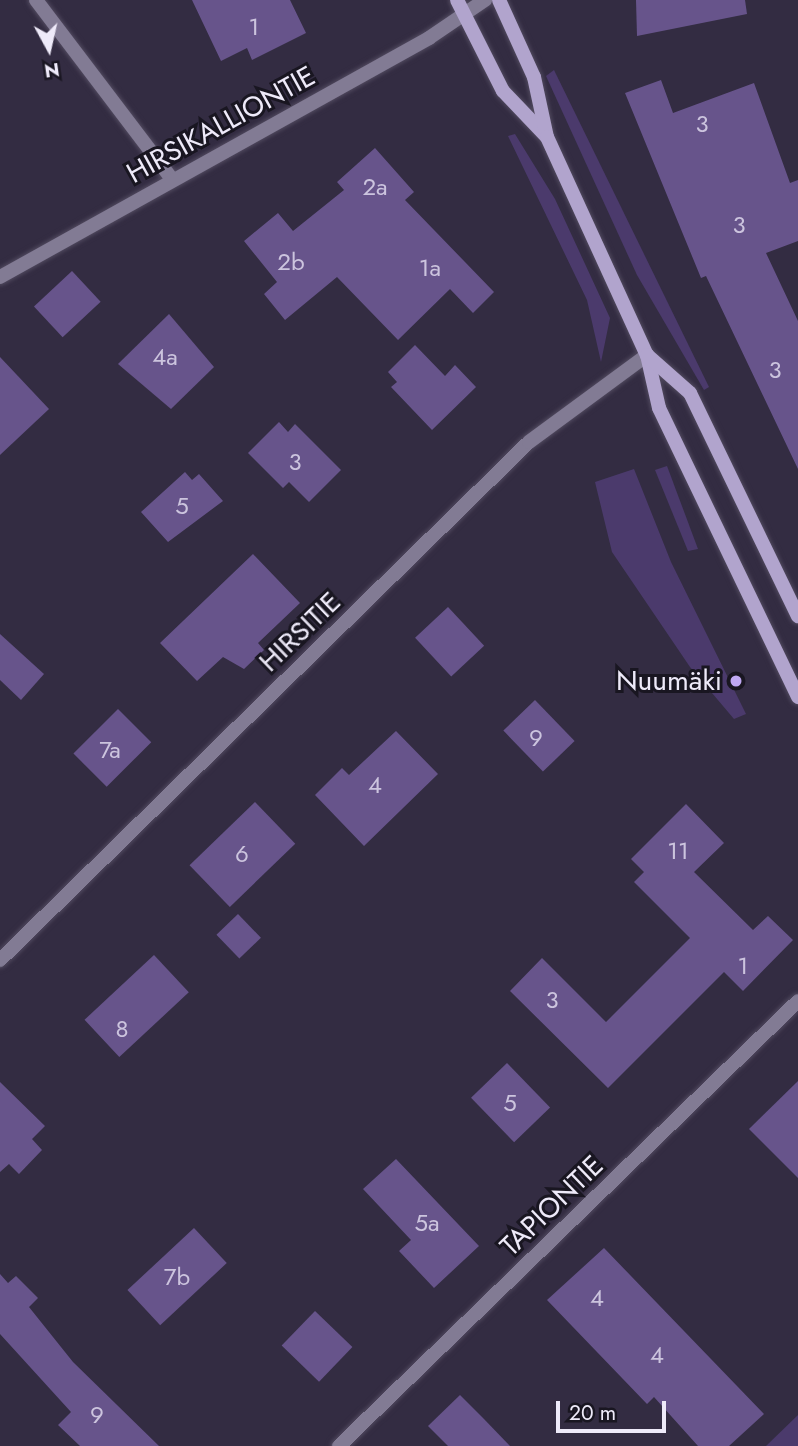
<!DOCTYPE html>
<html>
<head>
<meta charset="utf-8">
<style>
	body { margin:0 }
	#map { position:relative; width:798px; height:1446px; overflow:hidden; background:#332c42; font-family:Jost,sans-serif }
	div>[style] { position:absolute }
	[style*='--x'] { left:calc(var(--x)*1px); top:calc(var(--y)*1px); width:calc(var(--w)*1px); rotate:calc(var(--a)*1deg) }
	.green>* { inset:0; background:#4b3a6c }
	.building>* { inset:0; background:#67548b; transform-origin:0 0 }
	.roads { filter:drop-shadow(0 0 2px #514a5f) drop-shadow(0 0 2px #514a5f) }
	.street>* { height:14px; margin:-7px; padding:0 7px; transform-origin:7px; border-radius:7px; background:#827b94 }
	.secondary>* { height:14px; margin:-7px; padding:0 7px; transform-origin:7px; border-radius:7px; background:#b1a4cd }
	.dots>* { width:19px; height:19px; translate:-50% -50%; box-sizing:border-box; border:4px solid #191621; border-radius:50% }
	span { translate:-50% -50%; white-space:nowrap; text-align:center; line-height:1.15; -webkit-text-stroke:6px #191621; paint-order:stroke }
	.number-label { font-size:24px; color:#ccc4de }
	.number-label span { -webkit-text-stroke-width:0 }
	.street-label { font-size:28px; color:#eeeaf9 }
	.poi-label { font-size:28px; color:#eeeaf9 }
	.right { translate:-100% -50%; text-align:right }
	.north { position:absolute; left:14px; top:14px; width:70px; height:70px; -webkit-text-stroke:5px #191621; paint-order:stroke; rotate:172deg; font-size:19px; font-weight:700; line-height:28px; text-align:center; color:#eeeaf9 }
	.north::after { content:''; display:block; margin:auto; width:24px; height:32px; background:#eeeaf9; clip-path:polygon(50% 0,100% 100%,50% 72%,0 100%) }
	.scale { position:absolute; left:556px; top:1401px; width:110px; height:32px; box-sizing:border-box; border:4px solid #eeeaf9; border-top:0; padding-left:9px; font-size:21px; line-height:24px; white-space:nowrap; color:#eeeaf9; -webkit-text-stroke:5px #191621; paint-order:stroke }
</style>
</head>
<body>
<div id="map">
	<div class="green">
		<i style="clip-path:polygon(554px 70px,709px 387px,704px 390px,637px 275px,546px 76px)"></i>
		<i style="clip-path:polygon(515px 134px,555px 199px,610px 318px,601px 362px,587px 300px,508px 136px)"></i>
		<i style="clip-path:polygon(667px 466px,698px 549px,688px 551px,655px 470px)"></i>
		<i style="clip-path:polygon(634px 469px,671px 562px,746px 714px,734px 719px,690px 667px,612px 552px,595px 482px)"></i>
		<i style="clip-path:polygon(798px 1415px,798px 1446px,766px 1446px)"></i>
	</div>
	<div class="building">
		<i style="clip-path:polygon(192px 0,290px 0,306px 33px,252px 60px,247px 48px,221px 61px)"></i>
		<i style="clip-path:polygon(636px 0,745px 0,747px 14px,637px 36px)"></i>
		<i style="clip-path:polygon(661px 80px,673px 113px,754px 83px,790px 183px,798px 180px,798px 241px,766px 253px,798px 321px,798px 469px,706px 276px,701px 278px,625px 93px)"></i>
		<i style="clip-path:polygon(375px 148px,414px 192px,405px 200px,494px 292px,473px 313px,450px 289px,398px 340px,337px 277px,285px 320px,264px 294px,277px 282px,244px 241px,278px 213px,293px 231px,344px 190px,337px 182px)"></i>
		<i style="left:72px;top:271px;width:42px;height:52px;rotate:47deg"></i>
		<i style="clip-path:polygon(169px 314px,214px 367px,171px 409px,118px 364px)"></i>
		<i style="clip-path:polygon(415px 345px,445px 376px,455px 365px,476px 387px,432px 430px,391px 387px,397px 382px,388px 372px)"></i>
		<i style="clip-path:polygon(0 357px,49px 409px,0 455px)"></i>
		<i style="clip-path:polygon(279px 422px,288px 432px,295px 424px,341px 470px,309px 502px,289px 482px,283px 488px,248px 453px)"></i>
		<i style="clip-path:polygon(185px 472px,192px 480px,199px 474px,223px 501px,168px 542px,141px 512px)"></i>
		<i style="clip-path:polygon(253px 554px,300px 603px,258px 643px,264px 650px,244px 669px,223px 657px,197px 681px,160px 643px)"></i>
		<i style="left:448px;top:607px;width:53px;height:45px;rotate:47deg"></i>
		<i style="clip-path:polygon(0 634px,44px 674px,21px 700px,0 680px)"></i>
		<i style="left:535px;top:700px;width:57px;height:44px;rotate:46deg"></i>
		<i style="left:118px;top:709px;width:47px;height:63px;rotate:45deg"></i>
		<i style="clip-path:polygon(396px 731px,438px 774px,364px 846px,315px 795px,342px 768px,349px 775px)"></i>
		<i style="left:255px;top:802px;width:58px;height:91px;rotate:46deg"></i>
		<i style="clip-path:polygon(686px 804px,724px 843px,694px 872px,753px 930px,768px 916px,793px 940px,743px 991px,724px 972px,608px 1088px,510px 991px,542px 958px,606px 1022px,690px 938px,634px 882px,644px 872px,631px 859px)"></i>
		<i style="left:238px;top:914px;width:33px;height:30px;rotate:46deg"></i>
		<i style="left:154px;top:955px;width:51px;height:95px;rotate:47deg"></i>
		<i style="left:507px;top:1063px;width:62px;height:50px;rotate:46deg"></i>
		<i style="clip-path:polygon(798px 1081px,798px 1178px,749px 1129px)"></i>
		<i style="clip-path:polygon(0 1082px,45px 1126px,32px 1139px,42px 1150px,19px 1174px,9px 1164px,0 1172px)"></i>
		<i style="clip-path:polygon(396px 1159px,479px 1246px,434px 1288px,399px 1251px,411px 1240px,363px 1189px)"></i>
		<i style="left:194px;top:1228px;width:48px;height:91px;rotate:47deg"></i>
		<i style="clip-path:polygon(604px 1248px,764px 1414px,729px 1446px,698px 1446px,654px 1397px,647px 1404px,547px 1300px)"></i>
		<i style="clip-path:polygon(0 1274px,8px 1283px,16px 1276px,38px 1298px,29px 1307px,73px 1362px,159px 1446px,80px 1446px,58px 1425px,71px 1412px,0 1334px)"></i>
		<i style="left:315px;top:1311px;width:52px;height:48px;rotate:44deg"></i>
		<i style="clip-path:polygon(460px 1395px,483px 1418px,510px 1446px,448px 1446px,428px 1426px)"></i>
	</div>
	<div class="roads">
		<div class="street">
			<i style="--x:36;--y:0;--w:225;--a:52.8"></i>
			<i style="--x:0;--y:277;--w:491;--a:-29.1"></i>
			<i style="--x:429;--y:38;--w:68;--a:-34.2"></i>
			<i style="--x:0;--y:960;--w:740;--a:-44.4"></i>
			<i style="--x:529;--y:442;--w:147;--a:-36.4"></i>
			<i style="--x:339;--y:1446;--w:639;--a:-44.11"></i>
		</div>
		<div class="secondary">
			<i style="--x:457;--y:0;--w:102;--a:63.2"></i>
			<i style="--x:503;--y:91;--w:62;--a:46.3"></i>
			<i style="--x:499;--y:0;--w:85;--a:65.6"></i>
			<i style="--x:534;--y:77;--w:61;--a:77.8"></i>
			<i style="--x:547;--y:137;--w:240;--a:65.4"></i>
			<i style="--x:647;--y:355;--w:54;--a:77.2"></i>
			<i style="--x:659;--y:408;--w:321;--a:64.3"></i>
			<i style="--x:647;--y:355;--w:57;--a:41.5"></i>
			<i style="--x:690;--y:393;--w:248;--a:64.2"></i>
		</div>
	</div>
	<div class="dots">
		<i style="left:736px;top:681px;background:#c0a8f3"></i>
	</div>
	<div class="number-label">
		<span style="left:254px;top:27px">1</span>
		<span style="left:702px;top:124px">3</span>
		<span style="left:375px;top:187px">2a</span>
		<span style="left:739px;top:225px">3</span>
		<span style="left:291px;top:262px">2b</span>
		<span style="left:430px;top:268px">1a</span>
		<span style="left:165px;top:357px">4a</span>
		<span style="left:775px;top:370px">3</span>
		<span style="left:295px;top:462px">3</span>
		<span style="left:182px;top:506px">5</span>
		<span style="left:536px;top:738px">9</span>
		<span style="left:110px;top:750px">7a</span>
		<span style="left:375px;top:785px">4</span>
		<span style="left:678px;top:851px">11</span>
		<span style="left:242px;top:854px">6</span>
		<span style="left:743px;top:966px">1</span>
		<span style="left:552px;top:1000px">3</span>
		<span style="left:122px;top:1029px">8</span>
		<span style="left:510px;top:1103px">5</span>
		<span style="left:427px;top:1223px">5a</span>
		<span style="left:177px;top:1277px">7b</span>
		<span style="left:597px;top:1298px">4</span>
		<span style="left:657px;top:1355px">4</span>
		<span style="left:97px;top:1415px">9</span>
	</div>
	<div class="street-label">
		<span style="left:221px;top:125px;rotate:-29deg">HIRSIKALLIONTIE</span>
		<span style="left:300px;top:632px;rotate:-44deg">HIRSITIE</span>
		<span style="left:552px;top:1206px;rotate:-44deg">TAPIONTIE</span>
	</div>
	<div class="poi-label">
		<span class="right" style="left:722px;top:681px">Nuumäki</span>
	</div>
	<div class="north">N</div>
	<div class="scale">20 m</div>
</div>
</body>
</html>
